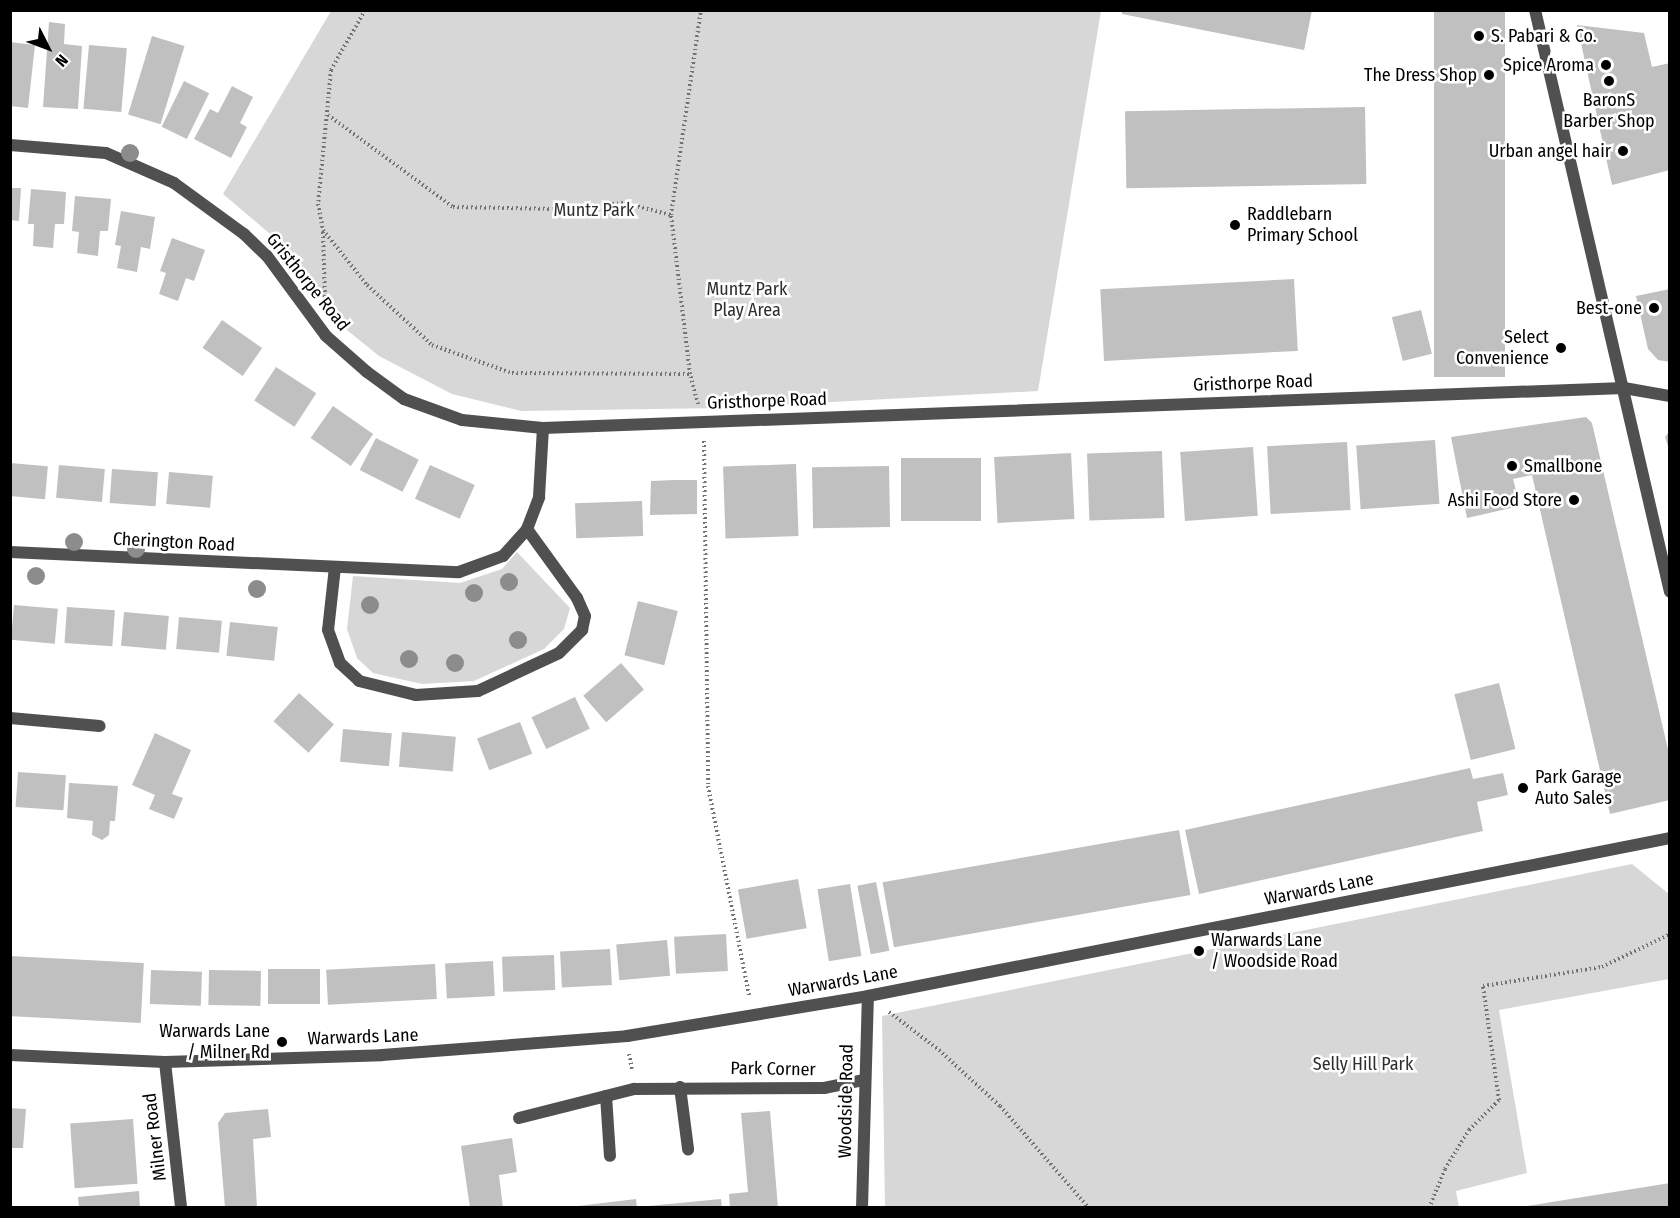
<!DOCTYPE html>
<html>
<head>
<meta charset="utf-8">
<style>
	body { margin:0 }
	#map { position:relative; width:1680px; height:1218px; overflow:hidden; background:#fff; font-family:"Fira Sans Condensed",sans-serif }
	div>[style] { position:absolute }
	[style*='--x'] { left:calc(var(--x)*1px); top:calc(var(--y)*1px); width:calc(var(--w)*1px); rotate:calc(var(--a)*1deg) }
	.green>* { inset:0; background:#d7d7d7 }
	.building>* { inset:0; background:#c0c0c0; transform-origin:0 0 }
	.path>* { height:4px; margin-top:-2px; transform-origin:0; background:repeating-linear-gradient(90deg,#727272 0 1.5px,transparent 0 4.5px) }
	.service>* { height:12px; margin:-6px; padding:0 6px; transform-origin:6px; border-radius:6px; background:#505050 }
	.minor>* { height:12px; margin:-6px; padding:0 6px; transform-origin:6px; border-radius:6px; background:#505050 }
	.tertiary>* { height:12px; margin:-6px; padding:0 6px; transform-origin:6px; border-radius:6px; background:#505050 }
	.trees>* { width:18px; height:18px; margin:-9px; border-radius:50%; background:#8c8c8c }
	.dots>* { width:16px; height:16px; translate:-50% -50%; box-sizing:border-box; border:3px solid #fff; border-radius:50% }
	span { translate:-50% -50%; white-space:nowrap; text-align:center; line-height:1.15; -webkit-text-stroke:5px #fff; paint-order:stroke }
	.poi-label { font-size:18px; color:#000 }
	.left { translate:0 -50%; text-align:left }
	.right { translate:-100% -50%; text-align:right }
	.park-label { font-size:18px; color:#2e2e2e }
	.street-label { font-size:18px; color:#000 }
	.frame { position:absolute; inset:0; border:12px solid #000; pointer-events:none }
	.north { position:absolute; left:18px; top:18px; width:60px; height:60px; -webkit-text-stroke:4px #fff; paint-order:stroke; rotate:132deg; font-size:16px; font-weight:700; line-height:24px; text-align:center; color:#000 }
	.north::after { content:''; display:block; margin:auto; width:21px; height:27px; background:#000; clip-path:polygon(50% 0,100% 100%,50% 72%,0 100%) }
</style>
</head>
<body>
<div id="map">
	<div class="green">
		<i style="clip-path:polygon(331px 11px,1101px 11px,1038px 391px,719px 408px,521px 411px,452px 394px,379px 356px,342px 326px,290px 251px,223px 194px)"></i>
		<i style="clip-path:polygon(517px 552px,570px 608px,564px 629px,544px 649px,474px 681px,422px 684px,373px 673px,357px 658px,347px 629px,353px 576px,460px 583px,502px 569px)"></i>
		<i style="clip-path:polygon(1632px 864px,1669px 894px,1669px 979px,1499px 1010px,1527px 1173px,1456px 1191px,1459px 1207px,885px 1207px,882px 1016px)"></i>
	</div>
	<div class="building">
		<i style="clip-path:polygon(1122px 10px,1312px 10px,1304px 50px,1122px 14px)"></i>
		<i style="left:1434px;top:10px;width:71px;height:367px"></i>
		<i style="clip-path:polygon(49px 22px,65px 24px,64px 44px,82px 46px,78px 109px,43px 107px)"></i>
		<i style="clip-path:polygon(1577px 25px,1644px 33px,1652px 67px,1670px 63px,1670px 170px,1612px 185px)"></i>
		<i style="left:152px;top:36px;width:34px;height:82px;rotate:17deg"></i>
		<i style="clip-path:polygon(10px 42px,35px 45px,28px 108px,10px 106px)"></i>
		<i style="left:89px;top:45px;width:38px;height:64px;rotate:5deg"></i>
		<i style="left:184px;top:81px;width:28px;height:51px;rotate:26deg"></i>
		<i style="clip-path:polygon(232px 86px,253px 97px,240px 123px,247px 127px,231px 158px,194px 139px,210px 109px,218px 113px)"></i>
		<i style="left:1365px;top:107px;width:77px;height:240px;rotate:89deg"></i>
		<i style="clip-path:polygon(10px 188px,21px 188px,19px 221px,10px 220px)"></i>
		<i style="clip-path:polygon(31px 189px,66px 192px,64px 224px,55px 224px,53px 248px,33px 246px,34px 224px,28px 224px)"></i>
		<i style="clip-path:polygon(75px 196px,111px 199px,108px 231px,100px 231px,98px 256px,77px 253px,79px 232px,72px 231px)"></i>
		<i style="clip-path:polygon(121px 211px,155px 217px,150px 249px,141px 247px,137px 272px,117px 268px,121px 246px,115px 245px)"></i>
		<i style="clip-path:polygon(172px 238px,205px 250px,194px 281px,186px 278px,178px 301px,159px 294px,166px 273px,160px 271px)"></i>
		<i style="left:1294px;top:279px;width:72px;height:194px;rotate:87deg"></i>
		<i style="clip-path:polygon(1670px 289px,1670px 362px,1658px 360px,1648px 349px,1636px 296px)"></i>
		<i style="left:1421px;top:310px;width:45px;height:30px;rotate:76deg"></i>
		<i style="left:222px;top:320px;width:49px;height:34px;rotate:35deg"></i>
		<i style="left:276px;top:367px;width:48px;height:40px;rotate:33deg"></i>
		<i style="left:333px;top:406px;width:49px;height:39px;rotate:35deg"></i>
		<i style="clip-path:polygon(1586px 417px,1592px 423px,1670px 758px,1670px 800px,1610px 814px,1532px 475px,1513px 479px,1520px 506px,1467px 518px,1451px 437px)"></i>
		<i style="clip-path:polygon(1670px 431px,1670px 449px,1669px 449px,1665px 437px)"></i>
		<i style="left:376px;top:438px;width:48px;height:36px;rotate:27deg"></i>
		<i style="left:1435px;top:440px;width:64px;height:79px;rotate:86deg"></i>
		<i style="left:1347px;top:442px;width:68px;height:80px;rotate:87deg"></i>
		<i style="left:1253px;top:447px;width:69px;height:73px;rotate:86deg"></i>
		<i style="left:1162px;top:451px;width:67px;height:75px;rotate:88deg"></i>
		<i style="left:1071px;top:453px;width:66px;height:77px;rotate:87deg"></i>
		<i style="left:901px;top:458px;width:80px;height:63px"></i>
		<i style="left:10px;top:463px;width:38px;height:33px;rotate:5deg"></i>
		<i style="left:796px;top:464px;width:72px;height:73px;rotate:88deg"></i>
		<i style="left:59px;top:465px;width:46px;height:33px;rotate:5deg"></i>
		<i style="left:430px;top:465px;width:49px;height:37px;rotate:24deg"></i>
		<i style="left:889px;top:466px;width:61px;height:77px;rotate:89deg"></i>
		<i style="left:112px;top:469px;width:46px;height:34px;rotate:4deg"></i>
		<i style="left:169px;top:472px;width:44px;height:32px;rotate:5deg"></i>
		<i style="clip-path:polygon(674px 480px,697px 480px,697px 514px,650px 515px,651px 481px)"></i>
		<i style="left:642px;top:501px;width:35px;height:67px;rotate:88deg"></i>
		<i style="left:638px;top:601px;width:41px;height:56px;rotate:14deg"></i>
		<i style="left:14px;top:605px;width:44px;height:35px;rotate:5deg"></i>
		<i style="left:67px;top:607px;width:48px;height:36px;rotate:4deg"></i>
		<i style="left:124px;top:612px;width:45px;height:34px;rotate:5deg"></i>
		<i style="left:179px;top:617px;width:43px;height:32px;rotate:5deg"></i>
		<i style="left:230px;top:622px;width:48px;height:34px;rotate:6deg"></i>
		<i style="left:621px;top:663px;width:35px;height:50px;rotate:49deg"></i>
		<i style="left:1499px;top:683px;width:68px;height:46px;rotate:76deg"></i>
		<i style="left:299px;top:693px;width:47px;height:38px;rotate:42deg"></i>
		<i style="left:575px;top:697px;width:35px;height:48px;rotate:65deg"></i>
		<i style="left:520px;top:722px;width:34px;height:46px;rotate:69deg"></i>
		<i style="left:343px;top:729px;width:49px;height:33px;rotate:5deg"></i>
		<i style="left:402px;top:732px;width:54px;height:35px;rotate:5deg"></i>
		<i style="clip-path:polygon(155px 733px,191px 750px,172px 794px,183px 798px,174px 819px,149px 809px,155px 795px,132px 785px)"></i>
		<i style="clip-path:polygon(1470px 768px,1473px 779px,1503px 773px,1508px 795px,1477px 802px,1483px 831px,1199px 894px,1185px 830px)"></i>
		<i style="left:18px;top:772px;width:48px;height:35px;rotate:4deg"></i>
		<i style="clip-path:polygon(69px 783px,118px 786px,115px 821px,110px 821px,109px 835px,102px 840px,92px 835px,93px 821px,67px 818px)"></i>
		<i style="left:1179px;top:830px;width:66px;height:301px;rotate:80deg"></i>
		<i style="left:798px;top:879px;width:50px;height:61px;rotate:80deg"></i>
		<i style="left:876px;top:882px;width:70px;height:19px;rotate:79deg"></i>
		<i style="left:850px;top:884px;width:73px;height:33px;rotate:81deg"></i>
		<i style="left:726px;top:934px;width:37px;height:52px;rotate:87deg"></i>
		<i style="left:667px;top:940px;width:36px;height:51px;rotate:85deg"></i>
		<i style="left:610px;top:949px;width:36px;height:50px;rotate:87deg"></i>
		<i style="left:554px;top:955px;width:35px;height:52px;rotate:88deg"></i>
		<i style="left:10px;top:956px;width:134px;height:60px;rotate:3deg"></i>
		<i style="left:493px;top:961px;width:35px;height:48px;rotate:87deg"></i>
		<i style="left:435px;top:964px;width:35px;height:109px;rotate:87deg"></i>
		<i style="left:268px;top:969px;width:52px;height:35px"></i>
		<i style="left:151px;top:970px;width:51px;height:34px;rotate:2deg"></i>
		<i style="left:209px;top:970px;width:52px;height:35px;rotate:1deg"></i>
		<i style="clip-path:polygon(10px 1108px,26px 1109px,23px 1148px,10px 1148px)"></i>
		<i style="clip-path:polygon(268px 1109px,271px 1137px,253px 1139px,257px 1208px,225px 1208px,218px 1123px,225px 1113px)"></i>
		<i style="clip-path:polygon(770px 1111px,778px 1208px,730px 1208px,729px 1194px,748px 1192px,741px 1113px)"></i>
		<i style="left:133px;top:1119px;width:65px;height:63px;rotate:86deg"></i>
		<i style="clip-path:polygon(512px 1138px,517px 1172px,499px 1175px,503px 1208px,470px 1208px,461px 1146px)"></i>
		<i style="clip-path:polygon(1670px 1183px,1670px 1208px,1527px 1208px,1527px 1206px)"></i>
		<i style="clip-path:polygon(139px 1191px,140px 1208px,79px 1208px,78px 1197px)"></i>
		<i style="clip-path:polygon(636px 1199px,637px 1208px,578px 1208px,578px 1206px)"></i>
		<i style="clip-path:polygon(721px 1199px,722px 1208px,648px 1208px,648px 1206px)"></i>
	</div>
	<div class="path">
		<i style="--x:365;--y:10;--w:69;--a:119.5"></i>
		<i style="--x:331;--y:70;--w:135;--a:95.5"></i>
		<i style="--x:318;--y:204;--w:26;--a:79"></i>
		<i style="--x:323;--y:230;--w:70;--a:51.3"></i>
		<i style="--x:367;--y:285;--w:88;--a:42.7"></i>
		<i style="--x:432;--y:345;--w:85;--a:19.3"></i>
		<i style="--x:512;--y:373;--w:178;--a:0.3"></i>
		<i style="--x:328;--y:115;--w:155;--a:36.4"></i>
		<i style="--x:453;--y:207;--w:101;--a:1.1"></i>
		<i style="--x:554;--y:209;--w:71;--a:-4.8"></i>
		<i style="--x:625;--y:203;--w:48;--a:14.6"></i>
		<i style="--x:323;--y:232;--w:67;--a:88.3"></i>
		<i style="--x:698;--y:404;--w:31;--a:-105"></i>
		<i style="--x:690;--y:374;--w:160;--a:-96.8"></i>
		<i style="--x:671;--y:215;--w:207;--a:-81.7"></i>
		<i style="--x:704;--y:441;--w:345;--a:89.3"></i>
		<i style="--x:708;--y:786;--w:213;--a:78.9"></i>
		<i style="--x:889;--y:1012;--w:63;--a:37.2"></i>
		<i style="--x:939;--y:1050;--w:83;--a:42.6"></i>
		<i style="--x:1000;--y:1106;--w:135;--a:48.9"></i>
		<i style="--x:629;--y:1054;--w:16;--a:79"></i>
		<i style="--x:1429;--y:1208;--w:42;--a:-67.7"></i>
		<i style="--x:1445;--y:1169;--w:46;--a:-58.4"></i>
		<i style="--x:1469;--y:1130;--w:42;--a:-45"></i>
		<i style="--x:1499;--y:1100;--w:115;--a:-98"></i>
		<i style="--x:1483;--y:986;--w:121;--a:-9.1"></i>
		<i style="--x:1602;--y:967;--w:76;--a:-25.9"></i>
	</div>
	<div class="service">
		<i style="--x:680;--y:1087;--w:63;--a:82.6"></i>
		<i style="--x:606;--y:1096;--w:60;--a:86.2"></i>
		<i style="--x:519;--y:1118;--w:119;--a:-14.2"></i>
		<i style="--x:634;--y:1089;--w:190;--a:-0.3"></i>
		<i style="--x:824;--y:1088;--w:41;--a:-11.3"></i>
	</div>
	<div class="minor">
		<i style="--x:10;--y:145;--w:96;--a:4.8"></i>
		<i style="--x:106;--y:153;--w:74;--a:23.8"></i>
		<i style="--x:174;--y:183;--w:87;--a:36.1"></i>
		<i style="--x:244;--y:234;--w:32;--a:44"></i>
		<i style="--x:267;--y:256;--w:99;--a:53.6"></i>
		<i style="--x:326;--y:336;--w:55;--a:41.3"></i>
		<i style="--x:367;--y:372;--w:46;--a:36.1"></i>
		<i style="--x:404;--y:399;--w:62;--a:19.9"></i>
		<i style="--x:462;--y:420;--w:81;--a:5.6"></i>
		<i style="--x:543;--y:428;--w:1082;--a:-2.12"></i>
		<i style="--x:1624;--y:388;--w:47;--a:9.9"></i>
		<i style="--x:10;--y:552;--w:449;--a:2.6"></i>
		<i style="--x:459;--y:572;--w:47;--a:-20"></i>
		<i style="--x:503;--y:556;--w:36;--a:-48"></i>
		<i style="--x:527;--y:529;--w:34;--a:-69"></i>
		<i style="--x:539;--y:497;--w:69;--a:-86.7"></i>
		<i style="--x:335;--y:567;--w:63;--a:96.3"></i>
		<i style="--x:328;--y:630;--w:35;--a:70"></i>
		<i style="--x:340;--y:663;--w:26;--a:43"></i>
		<i style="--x:359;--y:681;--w:59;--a:13.8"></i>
		<i style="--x:416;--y:695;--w:62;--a:-3.7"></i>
		<i style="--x:478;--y:691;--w:89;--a:-25.1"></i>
		<i style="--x:559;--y:653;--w:33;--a:-45"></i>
		<i style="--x:582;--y:630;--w:14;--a:-78"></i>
		<i style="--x:585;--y:616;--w:20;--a:-114"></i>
		<i style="--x:577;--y:598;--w:85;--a:-125.9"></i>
		<i style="--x:10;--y:718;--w:90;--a:5.1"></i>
		<i style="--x:10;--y:1055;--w:155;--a:2.6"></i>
		<i style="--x:165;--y:1062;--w:217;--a:-1.8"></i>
		<i style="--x:382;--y:1055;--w:246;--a:-4.4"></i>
		<i style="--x:627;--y:1036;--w:244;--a:-9.4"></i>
		<i style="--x:868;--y:996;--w:817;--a:-11.14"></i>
		<i style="--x:165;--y:1062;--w:147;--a:83.7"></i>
		<i style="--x:862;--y:1208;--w:212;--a:-88.4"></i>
	</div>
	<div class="tertiary">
		<i style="--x:1535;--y:10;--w:597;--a:76.94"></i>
	</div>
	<div class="trees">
		<i style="left:130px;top:153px"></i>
		<i style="left:74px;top:542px"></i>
		<i style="left:136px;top:549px"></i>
		<i style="left:36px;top:576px"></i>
		<i style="left:509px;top:582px"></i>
		<i style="left:257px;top:589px"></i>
		<i style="left:474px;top:593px"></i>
		<i style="left:370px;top:605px"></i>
		<i style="left:518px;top:640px"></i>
		<i style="left:409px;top:659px"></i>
		<i style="left:455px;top:663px"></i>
	</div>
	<div class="dots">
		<i style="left:1479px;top:36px;background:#000"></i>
		<i style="left:1606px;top:65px;background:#000"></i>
		<i style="left:1489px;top:75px;background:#000"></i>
		<i style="left:1609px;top:81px;background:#000"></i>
		<i style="left:1623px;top:151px;background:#000"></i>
		<i style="left:1235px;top:225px;background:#000"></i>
		<i style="left:1654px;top:308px;background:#000"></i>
		<i style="left:1561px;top:348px;background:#000"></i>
		<i style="left:1512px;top:466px;background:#000"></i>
		<i style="left:1574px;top:500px;background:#000"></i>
		<i style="left:1523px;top:788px;background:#000"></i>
		<i style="left:1199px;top:951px;background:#000"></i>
		<i style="left:282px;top:1042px;background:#000"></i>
	</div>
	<div class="poi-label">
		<span class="left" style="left:1491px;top:36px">S. Pabari &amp; Co.</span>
		<span class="right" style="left:1594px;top:65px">Spice Aroma</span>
		<span class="right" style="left:1477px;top:75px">The Dress Shop</span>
		<span style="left:1609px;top:111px">BaronS<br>Barber Shop</span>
		<span class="right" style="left:1611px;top:151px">Urban angel hair</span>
		<span class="left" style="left:1247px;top:225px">Raddlebarn<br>Primary School</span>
		<span class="right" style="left:1642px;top:308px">Best-one</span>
		<span class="right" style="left:1549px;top:348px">Select<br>Convenience</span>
		<span class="left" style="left:1524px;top:466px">Smallbone</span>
		<span class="right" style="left:1562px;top:500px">Ashi Food Store</span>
		<span class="left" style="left:1535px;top:788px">Park Garage<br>Auto Sales</span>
		<span class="left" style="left:1211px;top:951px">Warwards Lane<br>/ Woodside Road</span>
		<span class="right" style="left:270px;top:1042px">Warwards Lane<br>/ Milner Rd</span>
	</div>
	<div class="park-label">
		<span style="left:594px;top:210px">Muntz Park</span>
		<span style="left:747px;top:300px">Muntz Park<br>Play Area</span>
		<span style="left:1363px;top:1064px">Selly Hill Park</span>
	</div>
	<div class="street-label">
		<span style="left:308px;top:282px;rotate:51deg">Gristhorpe Road</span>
		<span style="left:1253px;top:383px;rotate:-2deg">Gristhorpe Road</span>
		<span style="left:767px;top:401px;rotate:-2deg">Gristhorpe Road</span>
		<span style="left:174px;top:542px;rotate:3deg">Cherington Road</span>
		<span style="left:1319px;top:889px;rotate:-11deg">Warwards Lane</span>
		<span style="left:843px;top:981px;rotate:-10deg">Warwards Lane</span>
		<span style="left:363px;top:1037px;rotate:-2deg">Warwards Lane</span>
		<span style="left:773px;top:1069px;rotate:1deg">Park Corner</span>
		<span style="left:846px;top:1101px;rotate:-89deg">Woodside Road</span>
		<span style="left:155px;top:1137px;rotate:-97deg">Milner Road</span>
	</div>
	<div class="frame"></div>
	<div class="north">N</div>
</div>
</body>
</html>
